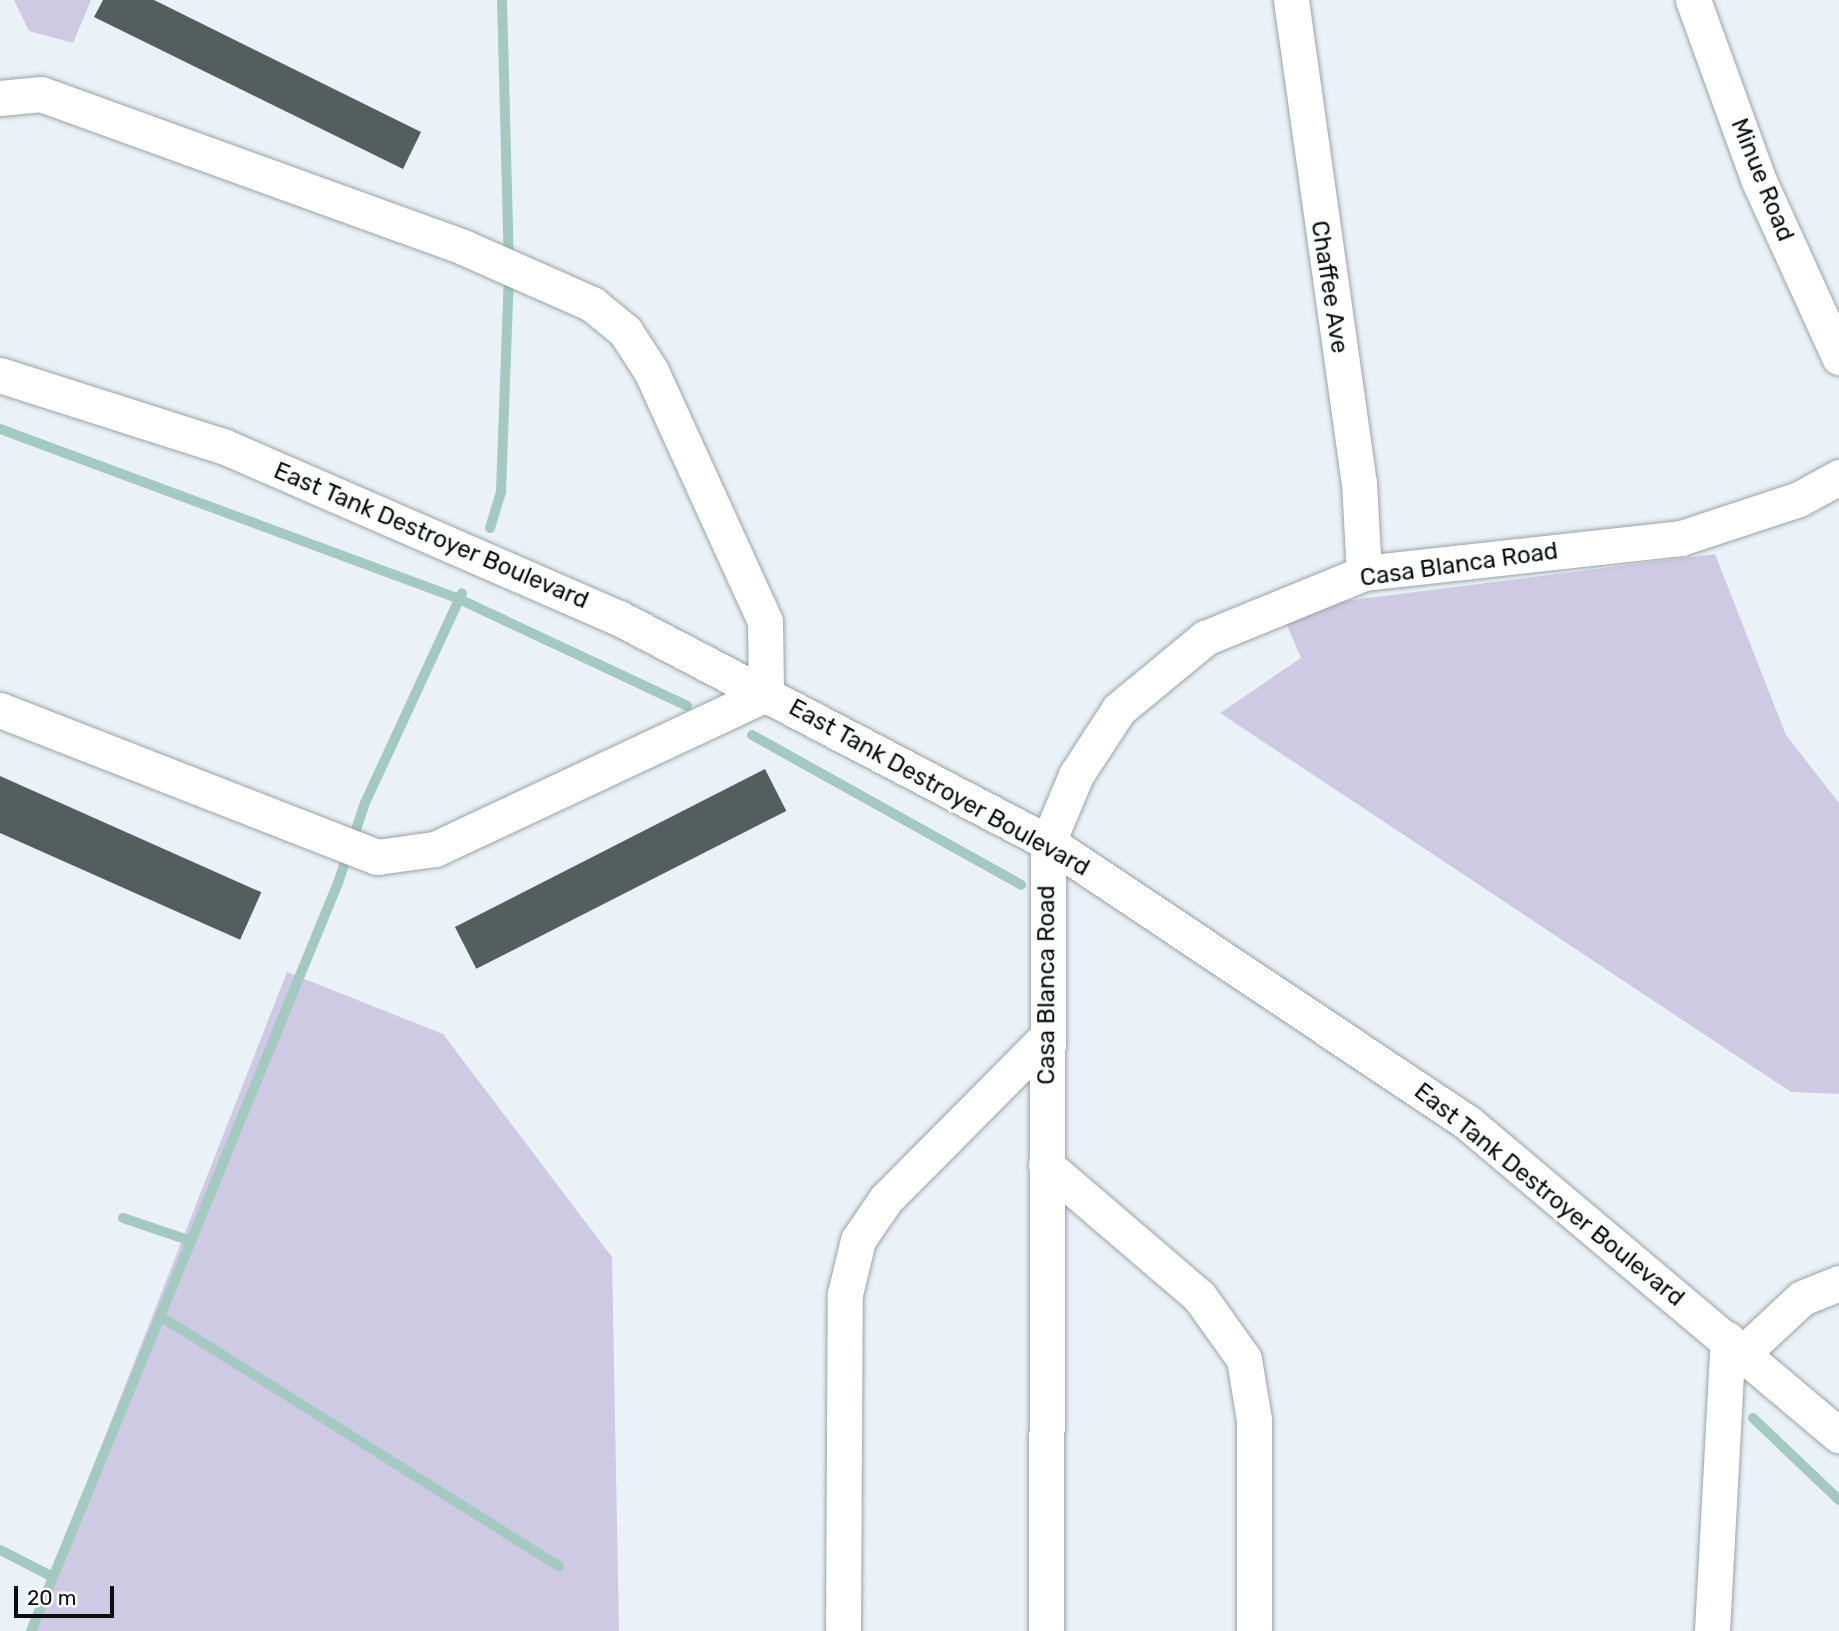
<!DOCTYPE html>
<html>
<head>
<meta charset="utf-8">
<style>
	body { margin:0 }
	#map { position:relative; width:1839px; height:1631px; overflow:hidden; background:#eaf2f7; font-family:Rubik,sans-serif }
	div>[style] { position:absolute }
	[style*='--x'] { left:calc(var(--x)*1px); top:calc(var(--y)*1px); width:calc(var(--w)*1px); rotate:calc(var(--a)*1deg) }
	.green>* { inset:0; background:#cfcae3 }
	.stream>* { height:10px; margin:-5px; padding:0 5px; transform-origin:5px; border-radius:5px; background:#a3c9c0 }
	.building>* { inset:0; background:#555e5f; transform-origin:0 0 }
	.roads { filter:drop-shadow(0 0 2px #9ba3a7) drop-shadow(0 0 2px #9ba3a7) }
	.minor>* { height:35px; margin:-17.5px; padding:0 17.5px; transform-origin:17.5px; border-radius:17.5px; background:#fff }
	span { translate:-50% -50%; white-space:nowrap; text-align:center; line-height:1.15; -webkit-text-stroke:7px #fff; paint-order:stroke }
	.street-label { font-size:24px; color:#0b0e0f }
	.scale { position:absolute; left:14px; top:1586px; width:100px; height:32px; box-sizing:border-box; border:4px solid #0b0e0f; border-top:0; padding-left:9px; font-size:21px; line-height:24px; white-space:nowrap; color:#0b0e0f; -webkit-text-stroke:5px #fff; paint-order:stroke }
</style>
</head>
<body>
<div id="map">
	<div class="green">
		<i style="clip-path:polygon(14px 0,91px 0,73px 43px,29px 31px)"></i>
		<i style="clip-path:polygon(1715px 554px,1786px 735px,1839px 803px,1839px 1094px,1791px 1092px,1220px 713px,1301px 658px,1286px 623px,1344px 601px)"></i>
		<i style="clip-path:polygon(287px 972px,443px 1034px,612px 1257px,619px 1631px,29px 1631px)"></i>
	</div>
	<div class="stream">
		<i style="--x:502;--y:0;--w:259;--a:88.5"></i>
		<i style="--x:0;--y:429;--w:489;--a:20.3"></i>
		<i style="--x:459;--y:599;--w:252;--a:25.1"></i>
		<i style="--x:490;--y:528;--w:39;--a:-73"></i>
		<i style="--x:501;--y:491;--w:217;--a:-87.9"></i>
		<i style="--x:752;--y:735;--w:308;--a:29.1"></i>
		<i style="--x:123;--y:1218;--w:72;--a:18.7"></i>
		<i style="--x:160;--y:1316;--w:471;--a:32.1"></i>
		<i style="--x:1753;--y:1418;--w:119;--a:43.6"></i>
		<i style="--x:0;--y:1550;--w:59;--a:27"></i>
		<i style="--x:31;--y:1631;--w:809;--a:-67.69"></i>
		<i style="--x:338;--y:883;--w:84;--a:-71.4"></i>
		<i style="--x:365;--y:803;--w:231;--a:-65.2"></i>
	</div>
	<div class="building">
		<i style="clip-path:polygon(103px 0,154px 0,421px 132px,403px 169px,94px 17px)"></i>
		<i style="left:765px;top:769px;width:47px;height:348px;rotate:63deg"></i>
		<i style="left:0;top:776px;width:286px;height:52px;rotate:24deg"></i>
	</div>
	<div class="roads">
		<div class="minor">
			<i style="--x:1291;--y:0;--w:487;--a:82"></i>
			<i style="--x:1359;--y:482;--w:91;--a:86.9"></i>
			<i style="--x:1693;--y:0;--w:190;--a:70"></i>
			<i style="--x:1758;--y:179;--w:196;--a:65.5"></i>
			<i style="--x:0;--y:98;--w:41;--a:-5.6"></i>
			<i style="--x:41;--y:94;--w:449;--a:19.9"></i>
			<i style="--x:463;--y:247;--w:141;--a:23.8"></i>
			<i style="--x:592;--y:304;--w:43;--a:39.3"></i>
			<i style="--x:625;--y:331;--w:48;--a:57"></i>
			<i style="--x:651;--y:371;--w:275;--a:65.5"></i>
			<i style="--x:765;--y:621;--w:73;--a:89.2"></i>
			<i style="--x:0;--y:375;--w:234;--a:17.7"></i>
			<i style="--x:223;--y:446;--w:432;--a:23.5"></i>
			<i style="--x:619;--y:618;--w:484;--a:27.6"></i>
			<i style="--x:1048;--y:842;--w:505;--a:33.78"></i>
			<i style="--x:1468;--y:1123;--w:485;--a:40.1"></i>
			<i style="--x:0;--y:710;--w:405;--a:21.3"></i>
			<i style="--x:377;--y:857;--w:59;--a:-7.9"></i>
			<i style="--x:435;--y:849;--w:365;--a:-25.1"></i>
			<i style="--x:1046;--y:1165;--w:201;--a:40.6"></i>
			<i style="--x:1199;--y:1296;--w:77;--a:54.5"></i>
			<i style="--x:1244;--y:1359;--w:62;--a:80.7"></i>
			<i style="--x:1254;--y:1420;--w:211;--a:90"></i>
			<i style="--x:1745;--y:1351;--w:78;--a:-42.9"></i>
			<i style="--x:1802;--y:1298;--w:40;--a:-22"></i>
			<i style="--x:843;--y:1631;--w:337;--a:-89.7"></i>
			<i style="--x:845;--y:1294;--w:56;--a:-76.5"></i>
			<i style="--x:858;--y:1240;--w:50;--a:-55.7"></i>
			<i style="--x:886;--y:1199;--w:226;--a:-45.2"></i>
			<i style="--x:1046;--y:1631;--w:789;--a:-89.85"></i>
			<i style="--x:1048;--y:842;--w:73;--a:-67.3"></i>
			<i style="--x:1076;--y:775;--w:79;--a:-56.9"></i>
			<i style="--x:1119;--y:709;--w:112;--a:-39.5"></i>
			<i style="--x:1205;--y:638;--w:172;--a:-22.2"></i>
			<i style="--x:1364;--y:573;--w:319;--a:-6.3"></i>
			<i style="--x:1681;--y:538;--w:124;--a:-18.3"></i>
			<i style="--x:1799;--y:499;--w:46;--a:-28.8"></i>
			<i style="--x:1712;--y:1631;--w:292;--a:-86.9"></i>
		</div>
	</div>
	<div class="street-label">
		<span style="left:1762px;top:180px;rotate:68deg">Minue Road</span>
		<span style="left:1329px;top:287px;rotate:81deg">Chaffee Ave</span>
		<span style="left:431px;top:536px;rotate:23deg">East Tank Destroyer Boulevard</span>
		<span style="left:1459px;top:565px;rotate:-8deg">Casa Blanca Road</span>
		<span style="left:939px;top:788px;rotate:29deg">East Tank Destroyer Boulevard</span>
		<span style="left:1047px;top:985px;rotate:-90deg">Casa Blanca Road</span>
		<span style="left:1549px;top:1195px;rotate:39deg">East Tank Destroyer Boulevard</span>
	</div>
	<div class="scale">20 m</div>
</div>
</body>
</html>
